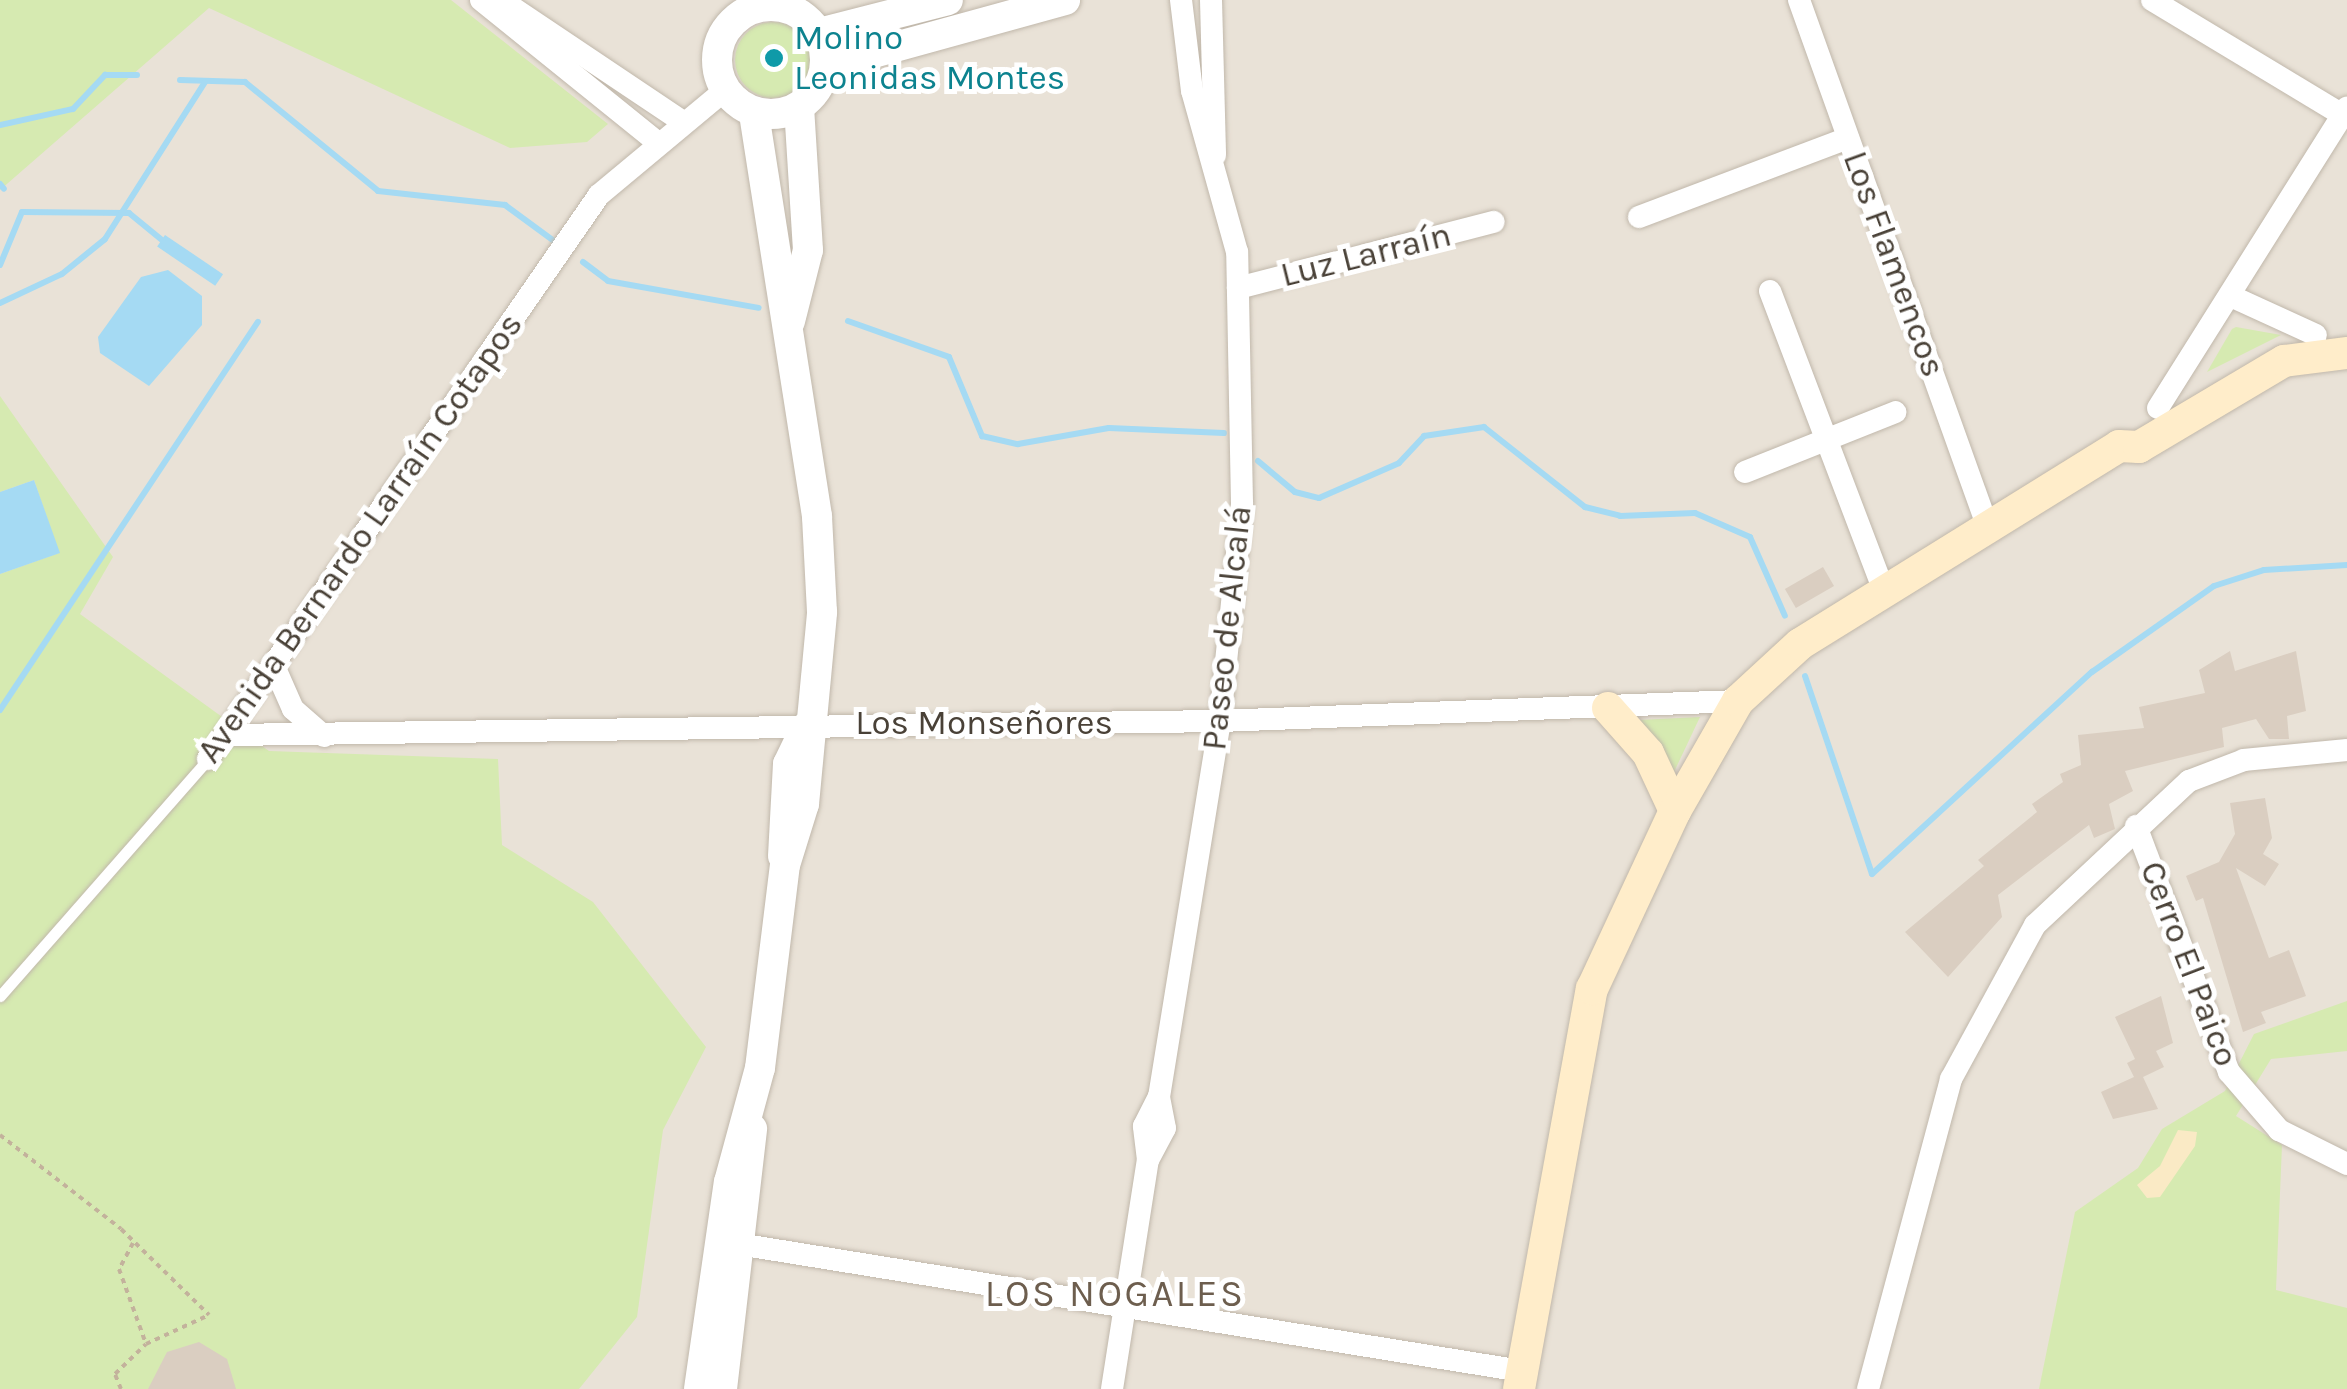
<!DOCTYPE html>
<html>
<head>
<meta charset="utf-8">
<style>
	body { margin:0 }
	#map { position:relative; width:2347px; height:1389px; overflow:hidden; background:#f5f1e9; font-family:Karla,sans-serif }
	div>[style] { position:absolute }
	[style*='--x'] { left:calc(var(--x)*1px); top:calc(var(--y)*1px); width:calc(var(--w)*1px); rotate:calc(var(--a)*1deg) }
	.residential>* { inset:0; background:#e9e2d7; transform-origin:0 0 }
	.green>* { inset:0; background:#d6eab1 }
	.round { border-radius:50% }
	.sand>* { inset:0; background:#faeac5 }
	.water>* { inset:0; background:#a5daf3; transform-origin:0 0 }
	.stream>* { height:6px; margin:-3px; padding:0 3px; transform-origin:3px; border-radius:3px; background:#a5daf3 }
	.building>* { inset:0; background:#dacec1; transform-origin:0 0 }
	.path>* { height:4px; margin-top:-2px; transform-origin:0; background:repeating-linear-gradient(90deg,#c3b29c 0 5px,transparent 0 10px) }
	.roads { filter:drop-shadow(0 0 2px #c1b8ab) drop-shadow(0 0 2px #c1b8ab) }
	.service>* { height:11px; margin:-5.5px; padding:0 5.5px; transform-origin:5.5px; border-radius:5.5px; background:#fff }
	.minor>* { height:22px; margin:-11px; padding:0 11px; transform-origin:11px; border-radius:11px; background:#fff }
	.tertiary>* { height:30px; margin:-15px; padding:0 15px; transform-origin:15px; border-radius:15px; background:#fff }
	.tertiary>.ring { margin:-15px; padding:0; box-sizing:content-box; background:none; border:30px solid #fff; border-radius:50% }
	.secondary>* { height:32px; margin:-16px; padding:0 16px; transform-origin:16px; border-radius:16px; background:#ffedca }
	.dots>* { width:28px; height:28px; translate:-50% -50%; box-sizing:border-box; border:5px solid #fff; border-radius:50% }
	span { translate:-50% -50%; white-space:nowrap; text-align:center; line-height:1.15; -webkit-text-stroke:10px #fff; paint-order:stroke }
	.culture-label { font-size:35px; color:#0d838f }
	.left { translate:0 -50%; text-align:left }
	.street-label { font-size:35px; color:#494137 }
	.neighbourhood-label { font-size:38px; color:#6d5e4e; letter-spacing:2.5px }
</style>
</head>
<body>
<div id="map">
	<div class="residential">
		<i style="left:0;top:0;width:2347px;height:1389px"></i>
	</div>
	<div class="green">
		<i style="clip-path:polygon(0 0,451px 0,608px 124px,587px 142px,510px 148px,209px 8px,0 190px)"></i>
		<i class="round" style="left:735px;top:22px;width:76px;height:76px"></i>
		<i style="clip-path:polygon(2236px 327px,2281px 335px,2207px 372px,2232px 329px)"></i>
		<i style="clip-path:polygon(0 396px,113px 557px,80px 614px,269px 751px,498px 759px,502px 845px,593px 902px,706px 1047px,663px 1130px,637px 1317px,579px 1389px,0 1389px,0 574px,59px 553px,34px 480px,0 492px)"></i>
		<i style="clip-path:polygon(1700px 717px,1674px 772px,1639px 720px)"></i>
		<i style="clip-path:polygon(2347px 1001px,2347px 1051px,2271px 1059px,2236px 1116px,2282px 1145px,2276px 1290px,2347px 1308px,2347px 1389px,2039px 1389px,2075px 1212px,2138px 1168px,2162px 1129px,2225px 1091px,2254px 1034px)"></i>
	</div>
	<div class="sand">
		<i style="clip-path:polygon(2178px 1130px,2197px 1132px,2195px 1146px,2160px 1197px,2147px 1198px,2137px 1185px,2160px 1166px)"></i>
	</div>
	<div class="water">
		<i style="left:165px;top:235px;width:70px;height:14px;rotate:34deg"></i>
		<i style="clip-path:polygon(168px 270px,202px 296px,202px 325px,149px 386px,100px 353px,98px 337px,141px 277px)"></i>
		<i style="clip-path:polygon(34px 480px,60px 553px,0 574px,0 492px)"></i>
	</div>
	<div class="stream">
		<i style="--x:180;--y:80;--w:65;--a:1.8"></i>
		<i style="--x:245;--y:82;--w:172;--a:39.3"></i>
		<i style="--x:378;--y:191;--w:128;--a:6.3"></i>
		<i style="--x:505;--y:205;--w:61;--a:36.3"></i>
		<i style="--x:0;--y:125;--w:75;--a:-12.4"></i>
		<i style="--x:73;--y:109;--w:47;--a:-46.7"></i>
		<i style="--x:105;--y:75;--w:32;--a:0"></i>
		<i style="--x:0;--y:184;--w:6;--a:51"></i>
		<i style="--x:583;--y:262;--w:31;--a:37"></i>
		<i style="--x:608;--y:281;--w:153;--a:10.1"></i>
		<i style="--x:0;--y:265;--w:57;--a:-67.5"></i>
		<i style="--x:22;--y:212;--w:107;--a:0.5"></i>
		<i style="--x:129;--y:213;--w:43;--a:39.3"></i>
		<i style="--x:0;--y:303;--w:68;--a:-25.1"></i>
		<i style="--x:62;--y:274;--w:55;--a:-39.1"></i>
		<i style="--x:105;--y:239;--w:186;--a:-57.5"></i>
		<i style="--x:848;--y:321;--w:107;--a:19.6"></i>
		<i style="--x:949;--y:357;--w:86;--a:67.3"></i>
		<i style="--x:982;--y:436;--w:37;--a:13"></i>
		<i style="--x:1018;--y:444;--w:92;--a:-10"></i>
		<i style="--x:1109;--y:428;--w:115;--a:2.5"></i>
		<i style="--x:1258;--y:461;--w:48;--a:40"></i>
		<i style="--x:1295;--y:492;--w:25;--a:14"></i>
		<i style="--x:1319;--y:498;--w:87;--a:-23.6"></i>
		<i style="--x:1399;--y:463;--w:37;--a:-47"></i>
		<i style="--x:1424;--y:436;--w:61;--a:-8.5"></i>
		<i style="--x:1484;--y:427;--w:129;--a:38.4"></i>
		<i style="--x:1585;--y:507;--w:36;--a:14"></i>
		<i style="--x:1620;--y:516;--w:75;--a:-2.3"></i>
		<i style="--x:1695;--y:513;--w:60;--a:23.6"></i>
		<i style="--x:1750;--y:537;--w:86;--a:66.1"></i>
		<i style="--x:1805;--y:676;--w:209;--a:71.3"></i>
		<i style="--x:1872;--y:874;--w:299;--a:-42.6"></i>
		<i style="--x:2092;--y:672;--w:149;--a:-35.2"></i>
		<i style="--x:2214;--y:586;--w:52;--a:-17.7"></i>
		<i style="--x:2264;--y:570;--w:83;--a:-3.4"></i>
		<i style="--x:0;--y:710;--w:466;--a:-56.4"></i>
	</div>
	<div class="building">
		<i style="left:1823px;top:567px;width:22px;height:44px;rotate:60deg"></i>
		<i style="clip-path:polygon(2230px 651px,2235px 671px,2296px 651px,2306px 711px,2287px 716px,2289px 739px,2269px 739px,2256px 719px,2222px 728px,2224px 747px,2125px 771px,2133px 791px,2109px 804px,2115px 829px,2094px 838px,2089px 825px,1998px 895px,2002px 917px,1948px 977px,1905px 932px,1984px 866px,1978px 860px,2037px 812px,2032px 804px,2063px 782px,2060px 774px,2081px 765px,2078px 735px,2144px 728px,2139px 707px,2205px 693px,2199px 670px)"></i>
		<i style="clip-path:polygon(2265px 798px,2272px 838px,2263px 854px,2279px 864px,2265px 886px,2236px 868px,2269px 958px,2289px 950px,2306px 996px,2261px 1012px,2266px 1023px,2243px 1032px,2203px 898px,2196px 901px,2186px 876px,2219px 862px,2235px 834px,2230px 803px)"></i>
		<i style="clip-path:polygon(2161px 996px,2173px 1043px,2156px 1051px,2164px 1067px,2143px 1077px,2158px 1109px,2113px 1119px,2101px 1092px,2134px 1077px,2127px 1063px,2135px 1059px,2115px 1017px)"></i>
		<i style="clip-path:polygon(199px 1342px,227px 1359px,236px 1389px,148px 1389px,167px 1352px)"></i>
	</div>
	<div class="path">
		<i style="--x:0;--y:1135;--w:153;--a:37.8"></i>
		<i style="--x:121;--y:1229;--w:123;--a:44.3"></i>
		<i style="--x:133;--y:1243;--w:30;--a:118"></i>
		<i style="--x:119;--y:1269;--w:80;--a:70.2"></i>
		<i style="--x:121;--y:1389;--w:16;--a:-112"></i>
		<i style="--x:115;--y:1374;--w:43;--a:-44.1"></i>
		<i style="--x:146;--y:1344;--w:69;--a:-24.7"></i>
	</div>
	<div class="roads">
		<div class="service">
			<i style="--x:0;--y:996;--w:315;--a:-48.7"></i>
		</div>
		<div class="minor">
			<i style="--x:481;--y:0;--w:225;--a:38.9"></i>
			<i style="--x:501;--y:0;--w:218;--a:33.8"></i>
			<i style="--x:1211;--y:0;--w:155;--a:88.5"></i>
			<i style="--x:1799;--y:0;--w:561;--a:70.3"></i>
			<i style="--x:2152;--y:0;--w:223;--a:31.1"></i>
			<i style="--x:1639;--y:217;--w:223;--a:-20.7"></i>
			<i style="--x:1238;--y:288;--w:264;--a:-14.5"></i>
			<i style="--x:1770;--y:291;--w:323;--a:69.2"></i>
			<i style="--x:2235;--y:298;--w:89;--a:24.6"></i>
			<i style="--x:2158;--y:408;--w:355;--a:-57.8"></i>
			<i style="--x:1745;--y:472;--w:162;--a:-21.7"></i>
			<i style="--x:274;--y:666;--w:47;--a:66.2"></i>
			<i style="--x:293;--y:709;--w:41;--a:41.1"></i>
			<i style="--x:229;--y:735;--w:991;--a:-0.81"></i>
			<i style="--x:1220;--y:721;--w:518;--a:-2.21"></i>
			<i style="--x:208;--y:759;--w:686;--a:-55.27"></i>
			<i style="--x:599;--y:195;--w:165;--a:-39.8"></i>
			<i style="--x:2136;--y:826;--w:263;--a:69.3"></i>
			<i style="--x:2229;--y:1072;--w:77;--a:49.2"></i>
			<i style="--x:2279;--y:1130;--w:76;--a:26.6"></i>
			<i style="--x:1148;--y:1160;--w:36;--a:-62"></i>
			<i style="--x:1165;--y:1128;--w:32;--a:-101"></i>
			<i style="--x:1159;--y:1097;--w:381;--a:-80.8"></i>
			<i style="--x:1220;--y:721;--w:219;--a:-84.2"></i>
			<i style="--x:1242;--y:503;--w:251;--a:-91.1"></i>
			<i style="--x:1237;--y:252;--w:167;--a:-105.6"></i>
			<i style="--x:1192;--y:91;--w:92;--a:-96.9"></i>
			<i style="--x:726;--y:1242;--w:806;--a:9.21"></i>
			<i style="--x:1112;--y:1389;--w:232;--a:-81.1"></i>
			<i style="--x:1148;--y:1160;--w:34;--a:-97"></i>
			<i style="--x:1144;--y:1126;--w:33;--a:-63"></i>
			<i style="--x:1868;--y:1389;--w:321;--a:-75"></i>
			<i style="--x:1951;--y:1079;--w:175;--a:-61.4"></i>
			<i style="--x:2035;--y:925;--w:211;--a:-43.1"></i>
			<i style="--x:2189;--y:781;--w:59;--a:-20.9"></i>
			<i style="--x:2244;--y:760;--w:103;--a:-5.5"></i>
		</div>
		<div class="tertiary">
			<i class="ring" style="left:717px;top:6px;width:78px;height:78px"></i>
			<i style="--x:819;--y:33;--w:133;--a:-14.3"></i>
			<i style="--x:826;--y:66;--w:248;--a:-15.4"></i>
			<i style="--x:790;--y:321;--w:73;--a:-75.8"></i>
			<i style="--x:808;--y:250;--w:143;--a:-93.6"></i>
			<i style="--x:783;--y:856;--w:92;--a:-86.9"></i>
			<i style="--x:788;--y:764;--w:41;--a:-64.1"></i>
			<i style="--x:699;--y:1389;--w:209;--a:-81.8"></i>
			<i style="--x:729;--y:1182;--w:118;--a:-74.8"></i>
			<i style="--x:760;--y:1068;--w:205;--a:-83"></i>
			<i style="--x:785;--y:865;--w:64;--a:-72.7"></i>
			<i style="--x:804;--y:804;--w:193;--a:-84.6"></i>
			<i style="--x:822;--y:612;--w:96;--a:-93"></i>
			<i style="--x:817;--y:516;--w:409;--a:-98.9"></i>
			<i style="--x:722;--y:1389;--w:262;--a:-83.4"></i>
		</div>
		<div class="secondary">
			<i style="--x:1608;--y:708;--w:60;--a:48.4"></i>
			<i style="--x:1648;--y:753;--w:64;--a:65"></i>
			<i style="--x:1519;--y:1389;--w:407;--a:-79.7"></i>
			<i style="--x:1592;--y:989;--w:196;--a:-65"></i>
			<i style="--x:1675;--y:811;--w:127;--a:-60.2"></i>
			<i style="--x:1738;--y:701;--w:84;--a:-42.6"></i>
			<i style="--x:1800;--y:644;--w:375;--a:-31.8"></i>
			<i style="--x:2119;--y:446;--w:20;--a:3"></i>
			<i style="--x:2139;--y:447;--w:169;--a:-30.7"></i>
			<i style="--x:2284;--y:361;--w:64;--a:-7.2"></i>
		</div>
	</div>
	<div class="dots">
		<i style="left:774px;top:58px;background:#0f9aa8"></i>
	</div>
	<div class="culture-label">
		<span class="left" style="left:794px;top:58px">Molino<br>Leonidas Montes</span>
	</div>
	<div class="street-label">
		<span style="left:1366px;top:255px;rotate:-14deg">Luz Larraín</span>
		<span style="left:1894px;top:264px;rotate:70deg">Los Flamencos</span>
		<span style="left:360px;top:538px;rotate:-55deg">Avenida Bernardo Larraín Cotapos</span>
		<span style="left:1227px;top:628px;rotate:-84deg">Paseo de Alcalá</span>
		<span style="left:984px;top:723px">Los Monseñores</span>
		<span style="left:2189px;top:964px;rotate:69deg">Cerro El Paico</span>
	</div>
	<div class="neighbourhood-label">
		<span style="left:1115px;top:1294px">LOS NOGALES</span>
	</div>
</div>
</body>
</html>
